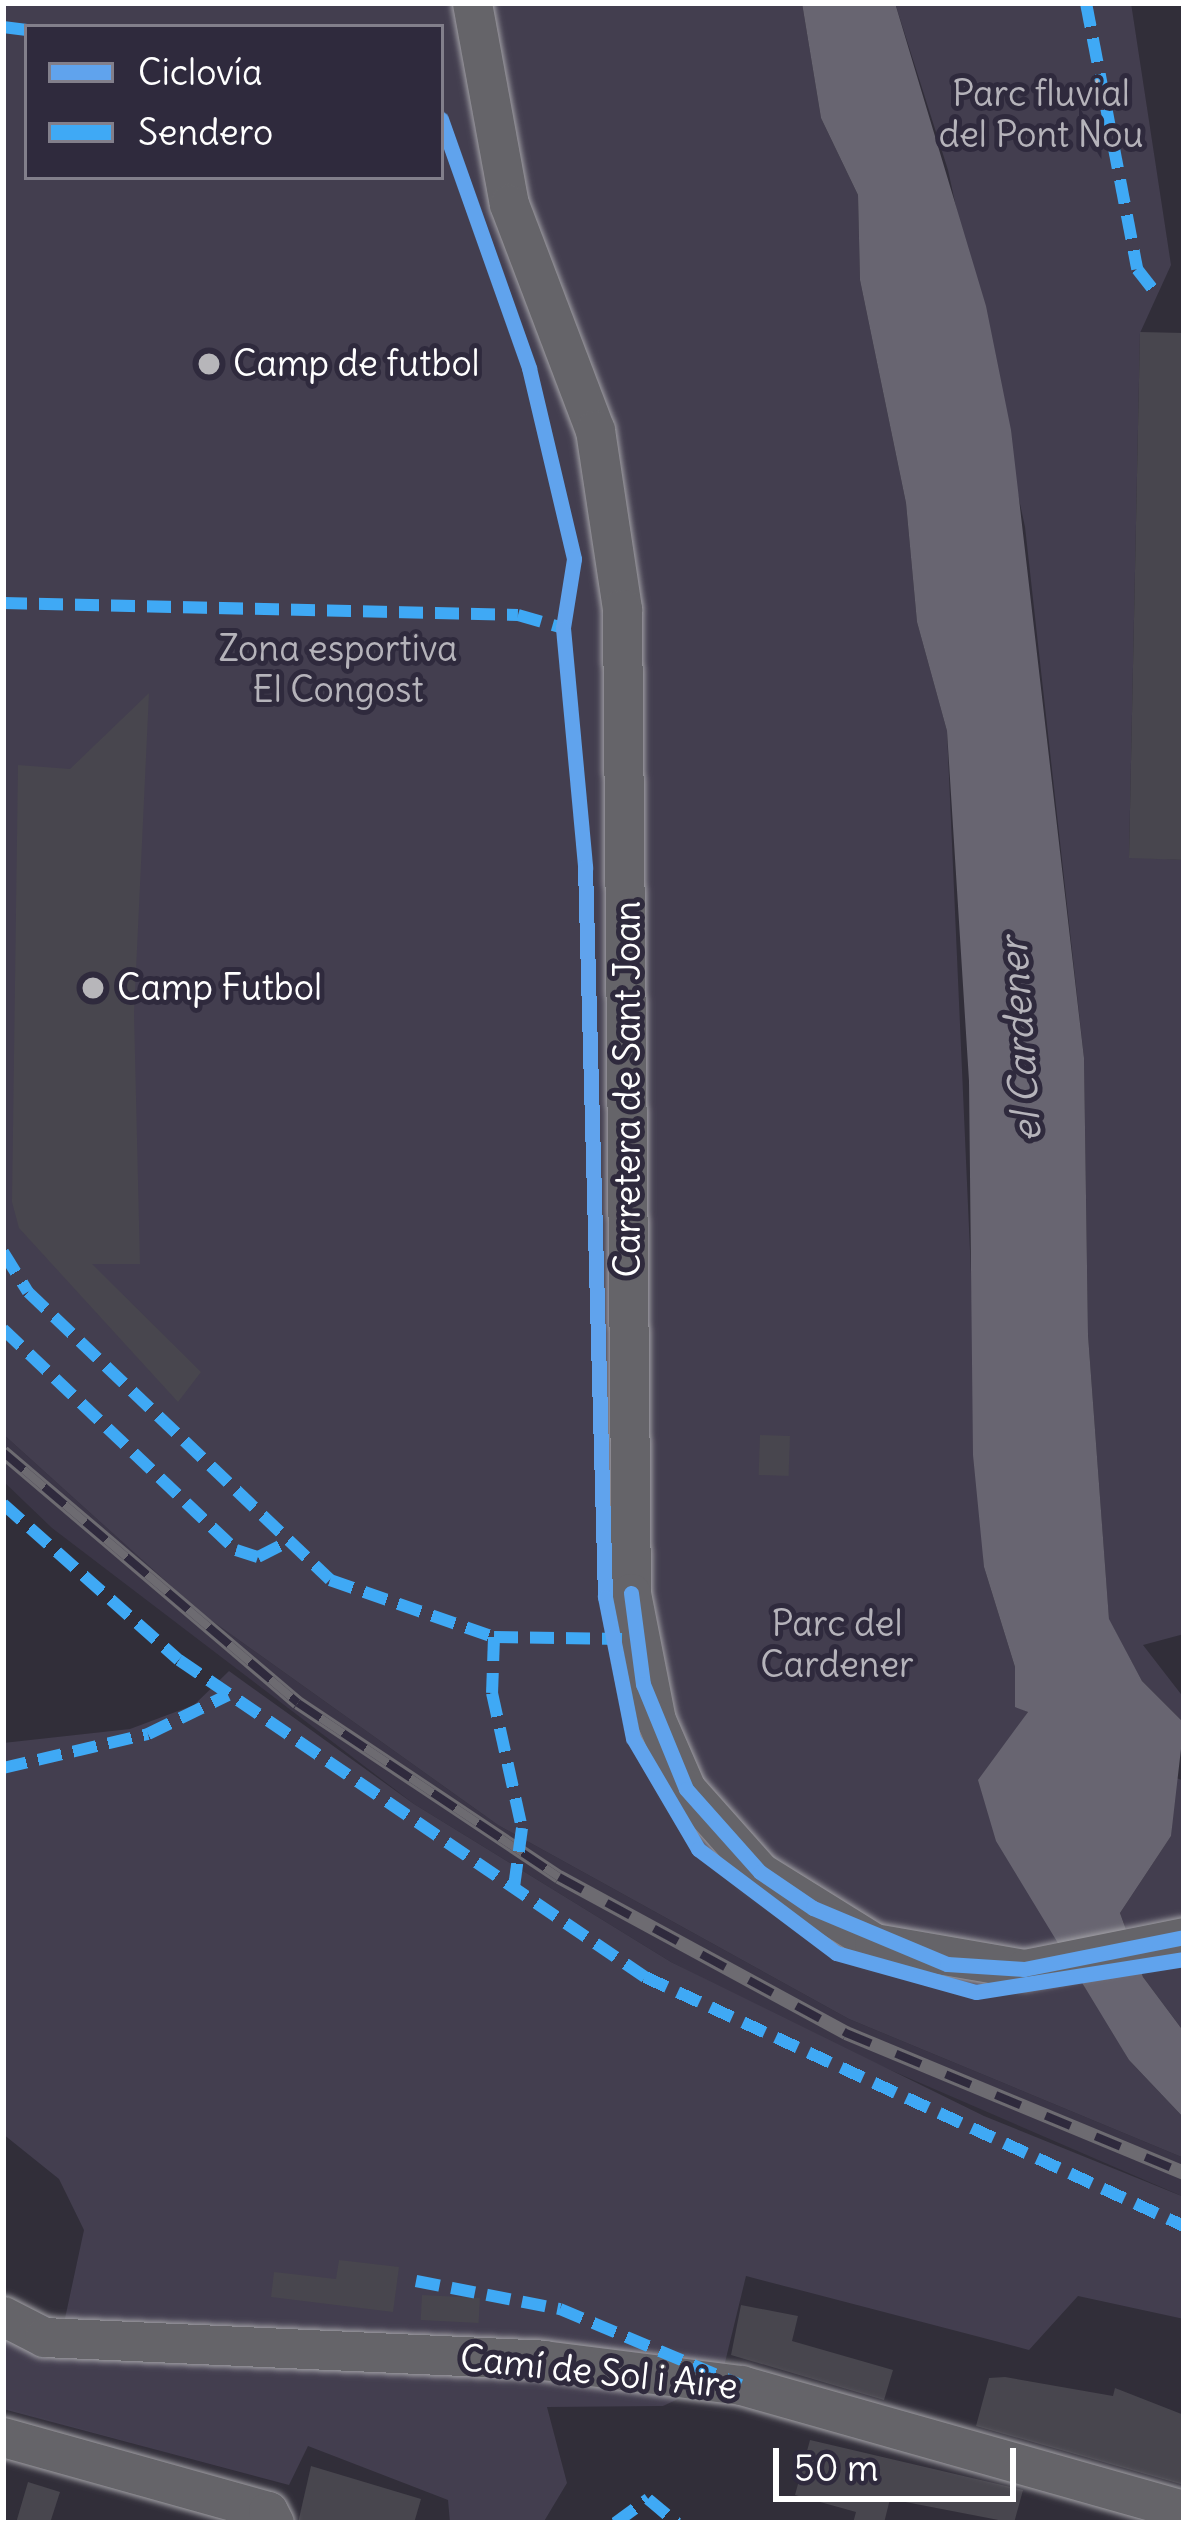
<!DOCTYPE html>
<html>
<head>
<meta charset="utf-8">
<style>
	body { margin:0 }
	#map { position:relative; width:1187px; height:2526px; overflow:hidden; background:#312e39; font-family:Delius,sans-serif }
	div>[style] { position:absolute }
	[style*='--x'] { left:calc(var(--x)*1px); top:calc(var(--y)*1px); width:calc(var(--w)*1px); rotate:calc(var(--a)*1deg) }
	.built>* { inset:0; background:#3b3647 }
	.green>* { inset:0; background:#433e4f }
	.water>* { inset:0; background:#686571 }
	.building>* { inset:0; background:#48464e; transform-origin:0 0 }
	.roads { filter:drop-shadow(0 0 3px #a2a1a6) drop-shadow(0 0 3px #a2a1a6) }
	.minor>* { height:39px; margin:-19.5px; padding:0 19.5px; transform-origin:19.5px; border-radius:19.5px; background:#656469 }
	.rail>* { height:14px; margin-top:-7px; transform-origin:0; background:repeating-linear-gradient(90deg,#2f2a3d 0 27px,#6d6b71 0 54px); box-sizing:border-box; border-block:3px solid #6d6b71 }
	.quiet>* { height:12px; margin-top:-6px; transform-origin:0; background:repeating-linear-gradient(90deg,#3fa9f5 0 24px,transparent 0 36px) }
	.cycleway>* { height:15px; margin:-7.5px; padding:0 7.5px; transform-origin:7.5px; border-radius:7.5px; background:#60a3ed }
	.dots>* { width:33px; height:33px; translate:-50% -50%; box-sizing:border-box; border:6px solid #2f2a3d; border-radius:50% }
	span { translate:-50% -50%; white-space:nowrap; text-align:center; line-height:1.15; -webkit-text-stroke:10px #2f2a3d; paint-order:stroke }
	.park-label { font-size:36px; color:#b5b3ba }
	.poi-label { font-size:36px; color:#fff }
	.left { translate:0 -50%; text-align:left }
	.street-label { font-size:36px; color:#fff }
	.water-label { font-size:39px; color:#b6b4bb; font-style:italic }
	.frame { position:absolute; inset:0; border:6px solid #fff; pointer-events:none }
	.legend { position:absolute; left:24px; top:24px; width:420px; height:156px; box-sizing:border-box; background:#2f2a3d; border:3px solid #827f8b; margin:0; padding:15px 21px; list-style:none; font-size:36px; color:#fff }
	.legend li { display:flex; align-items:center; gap:24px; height:60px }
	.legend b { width:60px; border:3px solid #827f8b }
	.scale { position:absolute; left:773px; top:2448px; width:243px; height:54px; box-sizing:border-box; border:6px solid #fff; border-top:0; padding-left:15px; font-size:36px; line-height:42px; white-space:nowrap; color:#fff; -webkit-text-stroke:9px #2f2a3d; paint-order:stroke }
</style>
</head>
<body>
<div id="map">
	<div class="built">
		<i style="clip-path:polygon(3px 1434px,201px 1613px,498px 1825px,849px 2019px,1184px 2158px,1184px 2197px,837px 2047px,671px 1962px,414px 1804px,52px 1528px,3px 1481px)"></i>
	</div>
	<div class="green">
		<i style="clip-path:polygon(evenodd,3px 3px,802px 3px,821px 118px,858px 195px,860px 280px,906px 503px,917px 622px,947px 731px,984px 1567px,1015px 1667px,1015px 1706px,1028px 1712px,1015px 1733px,1053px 1925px,1129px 2060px,1184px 2118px,1184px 2158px,849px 2019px,498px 1825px,201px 1613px,3px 1434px,3px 3px,27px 27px,441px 27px,441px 177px,27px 177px,27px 27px)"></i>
		<i style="clip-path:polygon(895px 3px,1131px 3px,1171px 265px,1140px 333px,1129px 857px,1184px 860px,1184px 1634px,1143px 1645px,1184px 1698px,1184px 1723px,1142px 1681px,1109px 1620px,1088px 1335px,1084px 1058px,1025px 527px,948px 170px)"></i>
		<i style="clip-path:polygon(229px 1671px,414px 1804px,671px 1962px,984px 2116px,1184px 2197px,1184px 2319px,1078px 2296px,1029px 2350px,746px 2276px,721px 2379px,663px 2406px,547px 2407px,567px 2483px,543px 2523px,450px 2523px,448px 2500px,308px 2446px,289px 2485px,3px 2409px,3px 2304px,64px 2323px,84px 2230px,59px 2179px,3px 2134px,3px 1743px,130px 1729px,194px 1705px)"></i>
		<i style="clip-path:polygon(1174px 1777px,1184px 1781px,1184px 2032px,1143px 1977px,1120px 1913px,1171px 1836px)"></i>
	</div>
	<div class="water">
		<i style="clip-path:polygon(802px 3px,895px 3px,986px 306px,1011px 430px,1084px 1058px,1088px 1335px,1109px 1619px,1142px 1681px,1184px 1723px,1171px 1836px,1120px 1913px,1143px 1977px,1184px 2032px,1184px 2118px,1129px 2060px,996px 1841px,978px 1780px,1028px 1712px,1015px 1707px,1015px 1667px,984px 1567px,973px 1455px,969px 1081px,947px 731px,917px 622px,906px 503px,860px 280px,858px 195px,821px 118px)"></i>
	</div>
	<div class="building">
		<i style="clip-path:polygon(1140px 332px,1184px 333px,1184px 860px,1129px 858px)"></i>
		<i style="clip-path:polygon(149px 693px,134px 1013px,140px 1264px,92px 1264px,201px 1372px,178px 1402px,19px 1228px,12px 1202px,18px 765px,70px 769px)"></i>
		<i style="left:760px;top:1435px;width:30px;height:40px;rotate:2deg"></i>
		<i style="clip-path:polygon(339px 2260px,399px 2267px,393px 2312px,271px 2297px,274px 2272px,336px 2279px)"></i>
		<i style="left:422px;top:2295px;width:58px;height:25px;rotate:3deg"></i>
		<i style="clip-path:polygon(741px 2305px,798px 2316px,792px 2341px,893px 2370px,884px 2400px,731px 2355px)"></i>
		<i style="clip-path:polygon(1005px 2377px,1113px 2396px,1115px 2388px,1184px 2415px,1184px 2485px,976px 2426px,989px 2378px)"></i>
		<i style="clip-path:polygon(810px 2440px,1023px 2490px,1014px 2523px,890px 2499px,884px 2523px,853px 2523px,856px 2512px,795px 2495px)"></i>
		<i style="clip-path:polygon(311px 2466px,421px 2499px,414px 2523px,298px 2523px)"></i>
		<i style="clip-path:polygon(28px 2482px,60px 2492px,50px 2523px,16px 2523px)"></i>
	</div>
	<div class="roads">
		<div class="minor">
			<i style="--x:472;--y:3;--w:204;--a:79.6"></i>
			<i style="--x:509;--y:204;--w:242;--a:69.2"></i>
			<i style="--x:595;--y:430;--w:181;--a:81.4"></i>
			<i style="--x:622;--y:609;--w:984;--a:89.48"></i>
			<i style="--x:631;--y:1593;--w:129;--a:78.9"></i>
			<i style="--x:656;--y:1720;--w:75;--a:66.5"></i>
			<i style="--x:686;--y:1789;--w:111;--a:48.3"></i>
			<i style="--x:760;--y:1872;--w:134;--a:31.9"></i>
			<i style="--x:874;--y:1943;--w:152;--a:9.8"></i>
			<i style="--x:1024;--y:1969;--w:163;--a:-11.3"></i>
			<i style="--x:3;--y:2316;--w:46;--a:27.1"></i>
			<i style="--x:44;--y:2337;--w:500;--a:2.6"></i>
			<i style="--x:543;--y:2360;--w:200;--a:7.2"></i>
			<i style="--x:741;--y:2385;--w:460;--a:15.8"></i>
			<i style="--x:3;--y:2437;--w:275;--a:15.6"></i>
			<i style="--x:268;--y:2511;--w:13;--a:63"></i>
		</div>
	</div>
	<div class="rail">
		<i style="--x:3;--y:1452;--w:387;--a:40.4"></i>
		<i style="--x:298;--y:1703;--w:314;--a:33.7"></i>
		<i style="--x:559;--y:1877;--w:327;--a:28.5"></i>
		<i style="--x:846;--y:2033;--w:366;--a:22.5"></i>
	</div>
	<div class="quiet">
		<i style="--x:1086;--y:3;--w:271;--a:79.1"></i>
		<i style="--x:1137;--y:269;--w:34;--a:52"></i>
		<i style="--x:3;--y:27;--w:24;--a:7"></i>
		<i style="--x:3;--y:603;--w:515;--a:1.33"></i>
		<i style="--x:518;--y:615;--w:47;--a:16.1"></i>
		<i style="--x:3;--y:1252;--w:47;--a:58"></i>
		<i style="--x:28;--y:1292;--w:417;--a:43.6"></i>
		<i style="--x:330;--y:1580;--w:174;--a:19.2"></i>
		<i style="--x:494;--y:1637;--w:128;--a:0.9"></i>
		<i style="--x:3;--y:1329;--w:321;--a:43.5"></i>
		<i style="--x:236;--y:1550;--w:23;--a:18"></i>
		<i style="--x:258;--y:1557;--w:27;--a:-27"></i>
		<i style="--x:3;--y:1504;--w:235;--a:41.6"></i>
		<i style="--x:179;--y:1660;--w:564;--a:34.23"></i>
		<i style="--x:645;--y:1977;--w:594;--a:24.8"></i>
		<i style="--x:494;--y:1637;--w:56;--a:92"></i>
		<i style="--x:492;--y:1693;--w:138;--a:77.5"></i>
		<i style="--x:522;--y:1828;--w:60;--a:97.7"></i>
		<i style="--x:3;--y:1768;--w:149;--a:-13.2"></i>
		<i style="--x:148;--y:1734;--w:89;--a:-26"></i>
		<i style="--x:416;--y:2281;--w:147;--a:11"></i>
		<i style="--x:560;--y:2309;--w:196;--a:22.8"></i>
		<i style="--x:615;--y:2523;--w:41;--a:-36"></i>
		<i style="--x:648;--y:2499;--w:38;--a:40"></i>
	</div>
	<div class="cycleway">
		<i style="--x:441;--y:119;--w:264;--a:70.5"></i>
		<i style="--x:529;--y:368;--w:196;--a:76.7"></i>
		<i style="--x:574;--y:559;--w:70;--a:99.1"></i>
		<i style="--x:563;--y:628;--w:240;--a:84.7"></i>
		<i style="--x:585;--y:867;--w:730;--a:88.43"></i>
		<i style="--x:605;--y:1597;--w:144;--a:78.8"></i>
		<i style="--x:633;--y:1738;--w:129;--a:59.6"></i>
		<i style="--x:698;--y:1849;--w:173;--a:37"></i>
		<i style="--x:836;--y:1953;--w:145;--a:15.6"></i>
		<i style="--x:976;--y:1992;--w:211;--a:-9"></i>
		<i style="--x:631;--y:1593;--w:92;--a:82.5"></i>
		<i style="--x:643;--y:1684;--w:113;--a:67.7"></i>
		<i style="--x:686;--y:1789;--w:111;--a:48.3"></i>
		<i style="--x:760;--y:1872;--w:64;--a:34.2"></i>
		<i style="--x:813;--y:1908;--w:145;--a:22.7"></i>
		<i style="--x:947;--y:1964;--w:77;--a:3.7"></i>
		<i style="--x:1024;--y:1969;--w:163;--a:-11.3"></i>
	</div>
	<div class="dots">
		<i style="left:209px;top:364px;background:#b7b6ba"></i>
		<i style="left:93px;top:988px;background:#b7b6ba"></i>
	</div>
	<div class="park-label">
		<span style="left:1041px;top:114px">Parc fluvial<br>del Pont Nou</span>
		<span style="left:338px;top:669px">Zona esportiva<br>El Congost</span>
		<span style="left:837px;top:1644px">Parc del<br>Cardener</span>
	</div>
	<div class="poi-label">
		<span class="left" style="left:233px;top:364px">Camp de futbol</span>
		<span class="left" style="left:117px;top:988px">Camp Futbol</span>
	</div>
	<div class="street-label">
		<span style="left:628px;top:1089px;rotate:-90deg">Carretera de Sant Joan</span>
		<span style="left:599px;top:2372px;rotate:6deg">Camí de Sol i Aire</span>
	</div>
	<div class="water-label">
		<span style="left:1021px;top:1040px;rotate:-94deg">el Cardener</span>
	</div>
	<div class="frame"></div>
	<ul class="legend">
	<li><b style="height:15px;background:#60a3ed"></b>Ciclovía</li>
	<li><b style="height:15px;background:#3fa9f5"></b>Sendero</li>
	</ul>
	<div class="scale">50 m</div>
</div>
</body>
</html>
